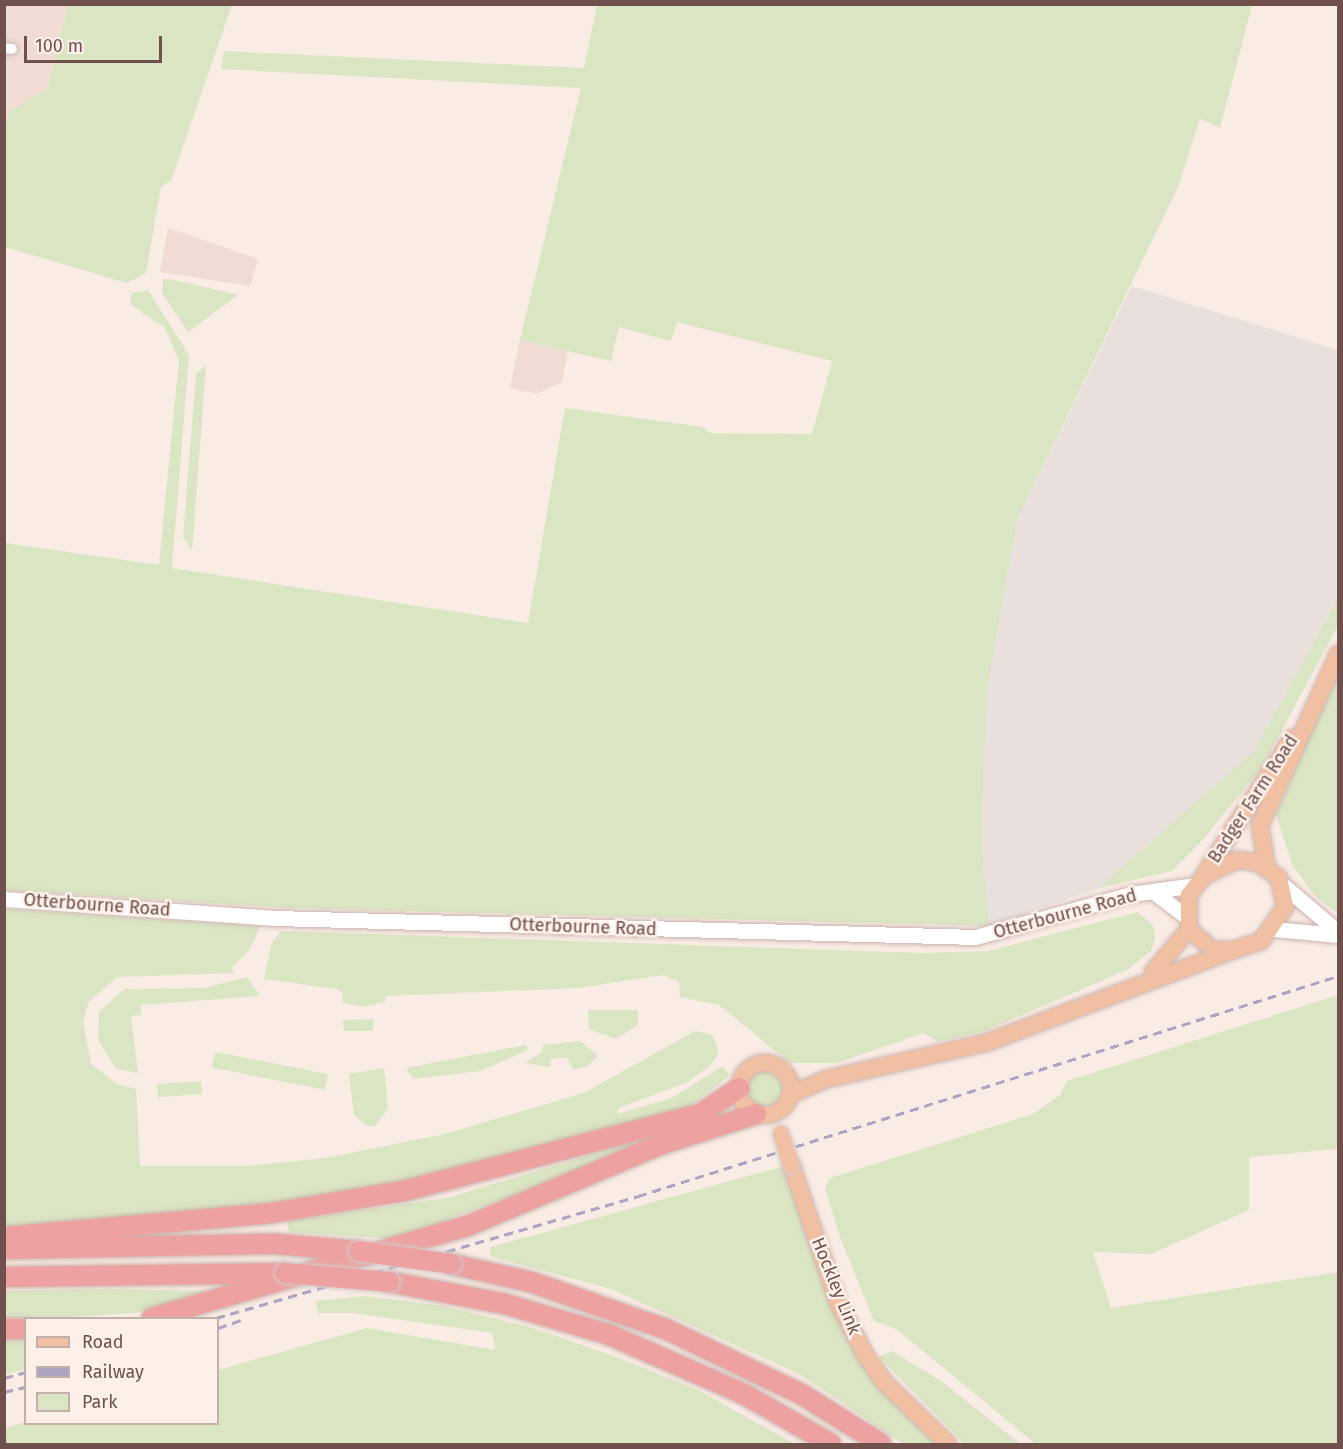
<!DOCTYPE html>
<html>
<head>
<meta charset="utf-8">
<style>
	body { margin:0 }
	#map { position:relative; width:1343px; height:1449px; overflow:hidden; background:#f9ece4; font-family:"Fira Sans",sans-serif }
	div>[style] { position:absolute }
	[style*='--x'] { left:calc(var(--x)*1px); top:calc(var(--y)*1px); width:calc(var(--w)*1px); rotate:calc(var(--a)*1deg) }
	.residential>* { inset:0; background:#f0dcd3 }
	.industrial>* { inset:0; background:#e9e0de }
	.green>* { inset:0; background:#dae5c4; transform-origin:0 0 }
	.round { border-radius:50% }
	.roads { filter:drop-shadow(0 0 2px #ccb4af) drop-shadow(0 0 2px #ccb4af) }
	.street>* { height:10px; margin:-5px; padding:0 5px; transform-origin:5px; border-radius:5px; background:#fff }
	.secondary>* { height:15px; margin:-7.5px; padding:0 7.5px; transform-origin:7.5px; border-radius:7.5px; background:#fff }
	.primary>* { height:16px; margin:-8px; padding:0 8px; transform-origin:8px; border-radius:8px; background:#f1c0a3 }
	.primary>.ring { margin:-8px; padding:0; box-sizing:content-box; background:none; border:16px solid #f1c0a3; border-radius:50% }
	.highway>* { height:20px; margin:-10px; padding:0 10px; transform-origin:10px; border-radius:10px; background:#eda2a1 }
	.rail>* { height:3px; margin-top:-1.5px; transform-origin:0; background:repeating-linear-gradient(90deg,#aca4c1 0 9px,transparent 0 15px) }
	.bridges { filter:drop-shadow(0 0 2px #d4caca) drop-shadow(0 0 2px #d4caca) }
	.primary-bridge>* { height:16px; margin:-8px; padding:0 8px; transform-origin:8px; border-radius:8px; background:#f1c0a3 }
	.highway-bridge>* { height:20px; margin:-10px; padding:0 10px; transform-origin:10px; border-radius:10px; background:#eda2a1 }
	span { translate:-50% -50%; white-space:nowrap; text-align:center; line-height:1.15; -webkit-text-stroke:5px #fdf0e9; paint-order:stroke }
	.street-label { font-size:18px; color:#6f504d }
	.frame { position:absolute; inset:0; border:6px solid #6f504d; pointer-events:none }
	.legend { position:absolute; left:24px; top:1317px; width:195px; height:108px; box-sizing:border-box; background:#fdf0e9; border:2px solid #c4b0ab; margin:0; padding:8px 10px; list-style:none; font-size:18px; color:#6f504d }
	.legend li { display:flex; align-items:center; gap:12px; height:30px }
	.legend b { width:30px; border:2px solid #c4b0ab }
	.scale { position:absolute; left:24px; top:36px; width:138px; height:27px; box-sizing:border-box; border:3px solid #6f504d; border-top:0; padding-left:8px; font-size:18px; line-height:21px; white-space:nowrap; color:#6f504d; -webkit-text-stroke:4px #fdf0e9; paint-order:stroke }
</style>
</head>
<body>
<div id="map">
	<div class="residential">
		<i style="clip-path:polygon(5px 5px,68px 5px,47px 89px,9px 112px,5px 128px)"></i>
		<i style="clip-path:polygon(168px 228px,258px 259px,250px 286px,160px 272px)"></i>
		<i style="clip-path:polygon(520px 340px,568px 351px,562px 382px,537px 394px,510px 388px)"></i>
	</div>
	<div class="industrial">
		<i style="clip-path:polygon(1132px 286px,1338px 350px,1338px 598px,1253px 752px,1097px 889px,989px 926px,981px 836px,987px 690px,1017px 520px)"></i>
	</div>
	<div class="green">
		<i style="clip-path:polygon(68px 5px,232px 5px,171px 181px,161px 187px,146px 273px,127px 283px,5px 247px,5px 128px,9px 112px,47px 89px)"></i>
		<i style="clip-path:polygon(597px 5px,1252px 5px,1220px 128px,1200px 119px,1178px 187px,1017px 520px,987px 690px,981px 836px,989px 926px,286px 908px,5px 890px,5px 543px,159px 565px,179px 361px,165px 328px,130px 304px,132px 293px,148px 290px,189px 355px,172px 568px,528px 623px,565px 408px,703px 427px,709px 433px,812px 434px,832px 361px,677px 322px,671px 341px,619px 327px,611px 361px,520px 340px,581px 88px,221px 69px,224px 51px,584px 68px)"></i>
		<i style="clip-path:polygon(163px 279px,175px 280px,238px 295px,188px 332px,162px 293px)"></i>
		<i style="clip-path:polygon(206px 365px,192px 551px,183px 537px,196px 374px)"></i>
		<i style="clip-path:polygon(1338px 598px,1338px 626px,1261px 769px,1200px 843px,1172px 871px,1097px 889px,1253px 752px)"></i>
		<i style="clip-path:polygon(1338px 668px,1338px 914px,1315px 896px,1293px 866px,1276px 815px)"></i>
		<i style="clip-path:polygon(5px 909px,261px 926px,249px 950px,232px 967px,234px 973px,117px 977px,88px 1003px,83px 1022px,91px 1064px,117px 1084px,136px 1089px,140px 1166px,247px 1166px,326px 1158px,444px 1134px,584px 1093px,695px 1031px,712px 1035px,717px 1046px,718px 1055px,710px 1066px,688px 1082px,619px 1108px,617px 1114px,672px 1098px,723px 1066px,729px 1076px,688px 1108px,459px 1172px,283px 1206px,5px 1232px)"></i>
		<i style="clip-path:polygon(1137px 912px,1153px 925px,1155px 939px,1151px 951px,1127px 970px,985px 1031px,937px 1042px,924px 1033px,837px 1063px,790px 1063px,719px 1005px,680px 997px,679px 982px,663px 975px,578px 988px,386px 996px,385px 1002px,363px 1007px,342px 1002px,343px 993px,336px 989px,264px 979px,272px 942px,281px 931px,923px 953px,988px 951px)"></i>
		<i style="clip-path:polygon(247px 977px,260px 996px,141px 1005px,141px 1015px,131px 1016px,138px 1073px,116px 1069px,98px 1040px,99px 1012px,124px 989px,205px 988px)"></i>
		<i style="clip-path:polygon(1338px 995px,1338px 1149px,1249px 1157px,1249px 1210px,1151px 1254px,1093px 1252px,1111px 1308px,1338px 1272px,1338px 1444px,1036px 1444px,896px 1329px,874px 1321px,840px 1237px,825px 1188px,830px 1178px,1033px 1114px,1060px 1095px,1067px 1081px)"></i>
		<i style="clip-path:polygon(588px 1010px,638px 1010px,638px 1025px,616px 1039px,589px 1029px)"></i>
		<i style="clip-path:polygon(374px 1019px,373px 1031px,344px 1031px,343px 1020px)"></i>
		<i style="clip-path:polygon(580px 1041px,598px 1056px,588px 1066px,574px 1070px,566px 1057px,551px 1059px,550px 1067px,525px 1063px,542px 1052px,543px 1045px)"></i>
		<i style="clip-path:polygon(526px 1045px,528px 1050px,480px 1071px,413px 1079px,406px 1068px)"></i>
		<i style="clip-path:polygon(384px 1068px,388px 1109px,374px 1127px,366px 1125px,354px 1115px,349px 1074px)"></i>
		<i class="round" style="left:746px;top:1071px;width:38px;height:38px"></i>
		<i style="left:328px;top:1074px;width:16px;height:115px;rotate:101deg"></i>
		<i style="left:201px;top:1081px;width:13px;height:44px;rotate:86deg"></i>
		<i style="clip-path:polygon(630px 1143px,635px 1150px,396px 1239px,289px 1232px,287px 1221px,447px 1198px)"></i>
		<i style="clip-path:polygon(784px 1166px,845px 1332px,901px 1411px,937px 1444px,903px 1444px,801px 1375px,611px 1289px,489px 1256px,491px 1247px)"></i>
		<i style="clip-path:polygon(98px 1289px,229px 1291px,135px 1313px,5px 1321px,5px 1291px)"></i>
		<i style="clip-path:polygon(365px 1296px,444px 1306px,530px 1327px,614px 1356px,700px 1391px,795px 1444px,5px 1444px,5px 1428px,25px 1422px,218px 1424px,218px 1370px,367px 1328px,495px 1350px,493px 1333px,353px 1313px,318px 1313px,316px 1301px)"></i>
		<i style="clip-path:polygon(4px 1338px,25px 1338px,25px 1369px,5px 1375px)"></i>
		<i style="clip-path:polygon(892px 1351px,941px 1381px,1021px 1444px,964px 1444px,879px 1357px)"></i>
	</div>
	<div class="roads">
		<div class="street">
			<i style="--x:4;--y:48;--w:8;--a:7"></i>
		</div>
		<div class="secondary">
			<i style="--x:1284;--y:886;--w:71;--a:40.4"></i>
			<i style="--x:1155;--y:893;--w:39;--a:37"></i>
			<i style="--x:4;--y:899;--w:272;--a:4"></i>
			<i style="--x:275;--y:918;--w:700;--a:1.55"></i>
			<i style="--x:975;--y:937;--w:162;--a:-15.4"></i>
			<i style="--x:1131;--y:894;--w:65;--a:-8"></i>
			<i style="--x:1274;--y:929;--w:64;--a:5.4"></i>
		</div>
		<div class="primary">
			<i style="--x:1237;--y:860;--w:20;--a:6"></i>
			<i style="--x:1257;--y:862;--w:27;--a:36"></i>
			<i style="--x:1279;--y:878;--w:30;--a:78"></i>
			<i style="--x:1285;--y:907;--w:42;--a:125.2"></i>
			<i style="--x:1261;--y:941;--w:28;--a:162"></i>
			<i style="--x:1234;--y:950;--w:21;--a:180"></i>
			<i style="--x:1213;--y:950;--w:32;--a:-139"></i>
			<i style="--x:1189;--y:929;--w:34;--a:-90"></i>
			<i style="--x:1189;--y:895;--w:24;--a:-52"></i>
			<i style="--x:1204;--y:876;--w:37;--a:-26"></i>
			<i style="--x:1267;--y:867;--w:42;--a:-99.7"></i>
			<i style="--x:1260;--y:826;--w:189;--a:-65.6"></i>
			<i style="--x:1207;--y:870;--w:157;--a:-57.2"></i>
			<i style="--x:1153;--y:972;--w:56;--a:-50.1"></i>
			<i class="ring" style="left:739px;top:1063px;width:36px;height:36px"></i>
			<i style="--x:791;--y:1094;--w:39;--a:-23"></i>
			<i style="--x:827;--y:1079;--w:165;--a:-12.9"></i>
			<i style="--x:988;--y:1042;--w:263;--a:-20.5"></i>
			<i style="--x:791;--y:1164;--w:149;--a:71.2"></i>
			<i style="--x:839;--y:1305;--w:58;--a:62.1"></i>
			<i style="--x:866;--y:1356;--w:32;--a:55"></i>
			<i style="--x:884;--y:1382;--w:89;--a:44.1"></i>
		</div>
		<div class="highway">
			<i style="--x:4;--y:1237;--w:269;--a:-5.1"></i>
			<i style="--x:272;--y:1213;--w:134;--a:-9.5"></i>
			<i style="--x:404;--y:1191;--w:306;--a:-14.6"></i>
			<i style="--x:700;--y:1114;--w:47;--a:-33.7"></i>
			<i style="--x:4;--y:1249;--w:272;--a:-1.1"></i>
			<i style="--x:276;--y:1244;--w:83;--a:4.8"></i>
			<i style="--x:451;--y:1264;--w:82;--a:12.7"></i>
			<i style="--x:531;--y:1282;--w:145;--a:19.3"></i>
			<i style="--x:668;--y:1330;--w:148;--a:25.7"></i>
			<i style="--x:801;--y:1394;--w:94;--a:32"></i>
			<i style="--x:4;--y:1277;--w:281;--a:-0.8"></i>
			<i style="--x:390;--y:1282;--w:117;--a:10.8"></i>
			<i style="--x:505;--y:1304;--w:109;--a:16.4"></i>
			<i style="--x:610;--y:1335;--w:146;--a:23.8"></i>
			<i style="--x:744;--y:1394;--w:100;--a:29.9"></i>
			<i style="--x:152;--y:1318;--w:331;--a:-16.3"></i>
			<i style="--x:470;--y:1225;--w:205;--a:-22.9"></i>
			<i style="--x:659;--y:1145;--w:102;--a:-17.7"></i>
			<i style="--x:4;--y:1329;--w:22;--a:0"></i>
		</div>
	</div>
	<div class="rail">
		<i style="--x:216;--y:1318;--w:439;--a:-16.1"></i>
		<i style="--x:638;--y:1196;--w:734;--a:-17.45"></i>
		<i style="--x:218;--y:1328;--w:24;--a:-19"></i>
		<i style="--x:4;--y:1378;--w:23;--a:-15"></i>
		<i style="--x:4;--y:1392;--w:23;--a:-13"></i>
	</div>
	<div class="bridges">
		<div class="primary-bridge">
			<i style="--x:781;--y:1134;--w:32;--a:72"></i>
		</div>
		<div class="highway-bridge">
			<i style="--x:359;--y:1251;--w:93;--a:8"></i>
			<i style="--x:285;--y:1273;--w:105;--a:4.9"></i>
		</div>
	</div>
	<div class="street-label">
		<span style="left:1253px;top:799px;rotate:-57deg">Badger Farm Road</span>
		<span style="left:97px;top:905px;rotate:4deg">Otterbourne Road</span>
		<span style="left:1065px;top:914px;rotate:-15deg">Otterbourne Road</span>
		<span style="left:583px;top:927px;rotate:2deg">Otterbourne Road</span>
		<span style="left:836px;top:1286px;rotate:68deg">Hockley Link</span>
	</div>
	<div class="frame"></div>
	<ul class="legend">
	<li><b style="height:8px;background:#f1c0a3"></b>Road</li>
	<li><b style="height:8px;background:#aca4c1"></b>Railway</li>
	<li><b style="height:16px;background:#dae5c4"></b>Park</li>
	</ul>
	<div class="scale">100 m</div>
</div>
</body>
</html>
